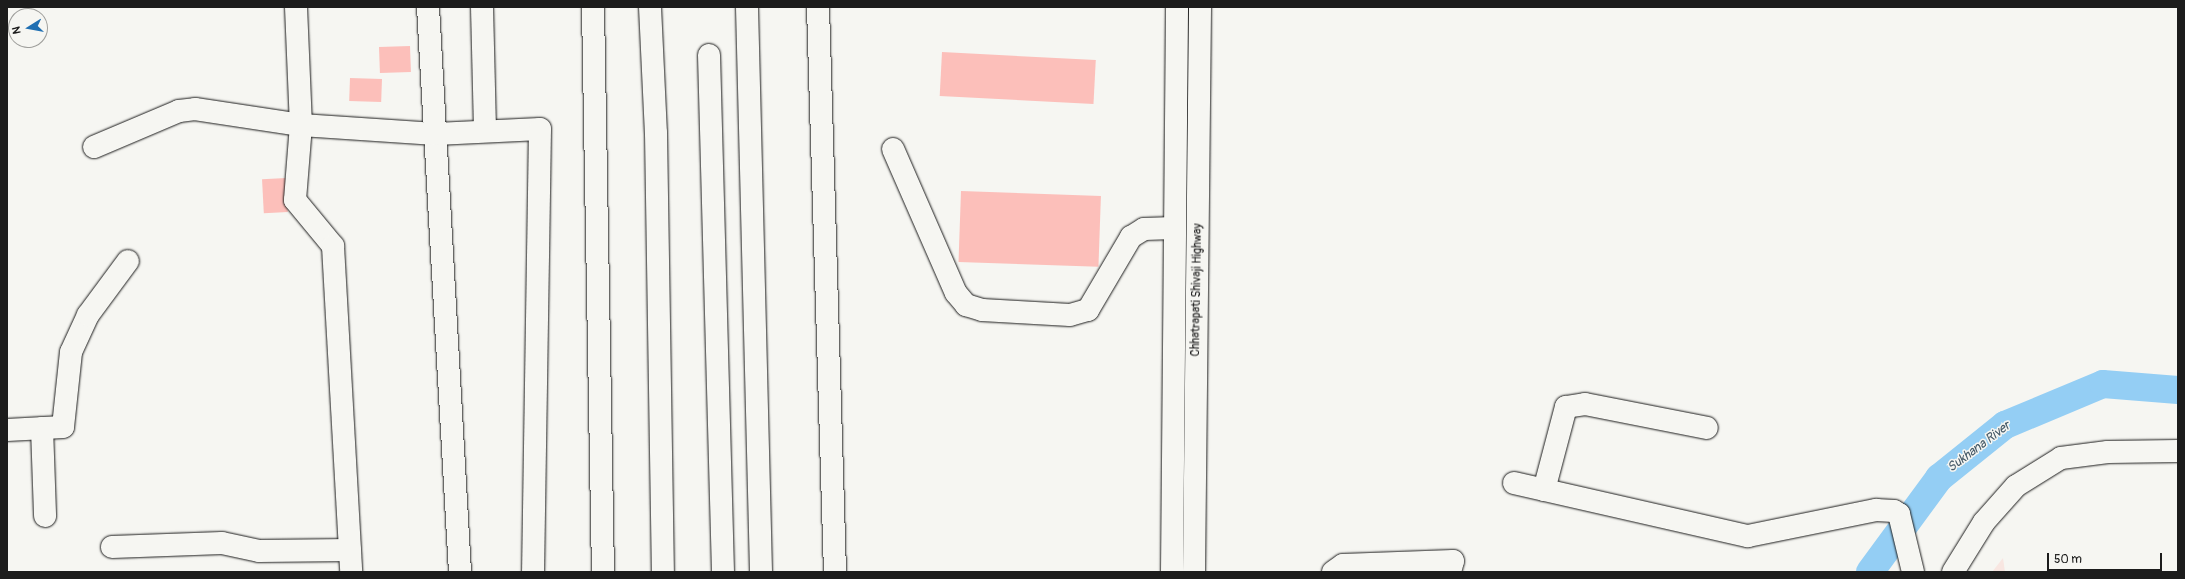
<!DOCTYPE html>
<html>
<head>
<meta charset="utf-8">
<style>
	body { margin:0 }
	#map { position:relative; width:2185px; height:579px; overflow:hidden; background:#f6f6f2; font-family:Pangolin,sans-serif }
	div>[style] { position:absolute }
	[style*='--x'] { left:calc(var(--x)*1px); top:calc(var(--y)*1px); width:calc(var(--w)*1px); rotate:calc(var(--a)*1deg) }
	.built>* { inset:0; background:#f8e6e1 }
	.river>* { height:28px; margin:-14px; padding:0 14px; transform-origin:14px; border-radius:14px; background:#94cef4 }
	.building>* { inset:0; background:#fcbfba; transform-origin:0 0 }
	.roads { filter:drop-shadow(0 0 1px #1c1c1c) drop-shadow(0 0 1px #1c1c1c) }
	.minor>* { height:22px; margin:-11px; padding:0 11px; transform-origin:11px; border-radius:11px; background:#f6f6f2 }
	.major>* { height:22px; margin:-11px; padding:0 11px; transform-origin:11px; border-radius:11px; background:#f6f6f2 }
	span { translate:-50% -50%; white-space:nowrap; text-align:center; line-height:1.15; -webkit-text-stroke:3px #f6f6f2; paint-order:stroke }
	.street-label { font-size:12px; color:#1c1c1c }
	.water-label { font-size:13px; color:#465a68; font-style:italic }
	.frame { position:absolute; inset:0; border:8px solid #1c1c1c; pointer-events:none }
	.north { position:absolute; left:8px; top:8px; width:40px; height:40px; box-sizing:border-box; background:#f6f6f2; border:1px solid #9f9f9c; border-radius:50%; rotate:259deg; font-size:11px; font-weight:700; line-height:16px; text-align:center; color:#1c1c1c }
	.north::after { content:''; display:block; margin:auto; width:14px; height:18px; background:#1f6fb2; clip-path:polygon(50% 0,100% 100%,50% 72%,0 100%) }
	.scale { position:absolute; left:2047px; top:553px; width:115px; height:18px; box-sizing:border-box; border:2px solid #1c1c1c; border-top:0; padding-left:5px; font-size:12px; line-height:14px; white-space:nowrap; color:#1c1c1c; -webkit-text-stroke:3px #f6f6f2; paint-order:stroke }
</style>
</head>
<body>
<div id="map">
	<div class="built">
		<i style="clip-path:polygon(2003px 558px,2005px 572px,1992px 572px)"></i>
	</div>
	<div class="river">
		<i style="--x:1870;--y:572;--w:117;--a:-53.7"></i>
		<i style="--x:1939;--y:478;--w:85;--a:-38.8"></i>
		<i style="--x:2005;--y:425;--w:106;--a:-22.7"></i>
		<i style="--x:2103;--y:384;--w:75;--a:4.6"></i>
	</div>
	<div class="building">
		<i style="left:410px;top:46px;width:26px;height:31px;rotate:88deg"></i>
		<i style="left:942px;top:52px;width:154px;height:44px;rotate:3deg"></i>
		<i style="left:350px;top:78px;width:32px;height:23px;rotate:2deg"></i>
		<i style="left:286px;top:178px;width:34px;height:24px;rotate:87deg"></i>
		<i style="left:961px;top:191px;width:140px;height:71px;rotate:2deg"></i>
	</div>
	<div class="roads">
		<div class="minor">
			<i style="--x:296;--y:7;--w:118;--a:87.6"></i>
			<i style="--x:301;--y:125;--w:75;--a:94.6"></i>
			<i style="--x:295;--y:200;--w:60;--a:50.4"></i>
			<i style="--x:333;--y:246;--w:326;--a:86.8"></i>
			<i style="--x:428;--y:7;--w:566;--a:86.76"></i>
			<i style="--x:482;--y:7;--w:124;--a:88.6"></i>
			<i style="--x:593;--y:7;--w:565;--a:88.99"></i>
			<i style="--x:650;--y:7;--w:126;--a:87.3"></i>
			<i style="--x:656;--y:133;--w:439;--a:89.1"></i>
			<i style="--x:747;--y:7;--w:565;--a:88.58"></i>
			<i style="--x:818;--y:7;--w:565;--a:88.28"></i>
			<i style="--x:709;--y:55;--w:517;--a:88.45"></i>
			<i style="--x:94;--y:147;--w:92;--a:-23"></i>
			<i style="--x:179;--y:111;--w:16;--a:-7"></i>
			<i style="--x:195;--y:109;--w:107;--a:8.6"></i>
			<i style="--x:301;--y:125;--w:135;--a:3.8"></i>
			<i style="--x:436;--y:134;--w:104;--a:-2.8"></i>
			<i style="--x:540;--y:129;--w:443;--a:90.9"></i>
			<i style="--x:893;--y:149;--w:157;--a:66.4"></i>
			<i style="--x:956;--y:293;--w:16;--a:50"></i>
			<i style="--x:966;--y:305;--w:17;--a:17"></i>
			<i style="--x:982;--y:310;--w:88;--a:3.3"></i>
			<i style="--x:1070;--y:315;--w:19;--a:-16"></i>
			<i style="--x:1088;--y:310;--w:85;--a:-59.5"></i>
			<i style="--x:1131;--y:237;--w:15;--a:-32"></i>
			<i style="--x:1144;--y:229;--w:30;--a:-2"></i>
			<i style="--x:42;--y:428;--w:88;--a:88"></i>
			<i style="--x:7;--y:430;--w:56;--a:-3.1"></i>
			<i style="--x:63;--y:427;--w:75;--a:-83.9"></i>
			<i style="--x:71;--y:352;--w:41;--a:-65.3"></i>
			<i style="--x:88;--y:315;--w:67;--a:-53.5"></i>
			<i style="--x:1514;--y:483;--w:240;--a:12.8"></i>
			<i style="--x:1748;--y:536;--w:131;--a:-11.5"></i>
			<i style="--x:1876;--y:510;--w:18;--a:3"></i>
			<i style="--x:1894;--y:511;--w:6;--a:31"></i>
			<i style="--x:1899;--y:514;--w:60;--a:76.4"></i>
			<i style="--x:1544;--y:490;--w:86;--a:-75.2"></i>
			<i style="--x:1566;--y:407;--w:19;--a:-9"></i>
			<i style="--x:1585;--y:404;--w:124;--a:11.1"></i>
			<i style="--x:112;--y:547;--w:110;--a:-2.1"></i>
			<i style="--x:222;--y:543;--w:38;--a:12"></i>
			<i style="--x:259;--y:551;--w:91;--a:-0.6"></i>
			<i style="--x:1333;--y:572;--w:12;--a:-35"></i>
			<i style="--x:1343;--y:565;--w:110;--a:-2.1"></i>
			<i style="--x:1453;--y:561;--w:11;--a:105"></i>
			<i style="--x:1953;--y:572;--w:59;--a:-58.2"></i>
			<i style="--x:1984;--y:522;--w:48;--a:-48.4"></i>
			<i style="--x:2016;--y:486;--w:53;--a:-31.9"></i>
			<i style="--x:2061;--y:458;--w:47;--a:-7.3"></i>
			<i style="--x:2108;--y:452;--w:70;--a:-0.8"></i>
		</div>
		<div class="major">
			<i style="--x:1172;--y:572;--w:565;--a:-89.49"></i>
			<i style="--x:1194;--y:572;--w:565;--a:-89.39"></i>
		</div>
	</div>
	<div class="street-label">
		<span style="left:1197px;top:290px;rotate:-89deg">Chhatrapati Shivaji Highway</span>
	</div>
	<div class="water-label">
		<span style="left:1979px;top:447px;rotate:-37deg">Sukhana River</span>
	</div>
	<div class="frame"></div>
	<div class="north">N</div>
	<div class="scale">50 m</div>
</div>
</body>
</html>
